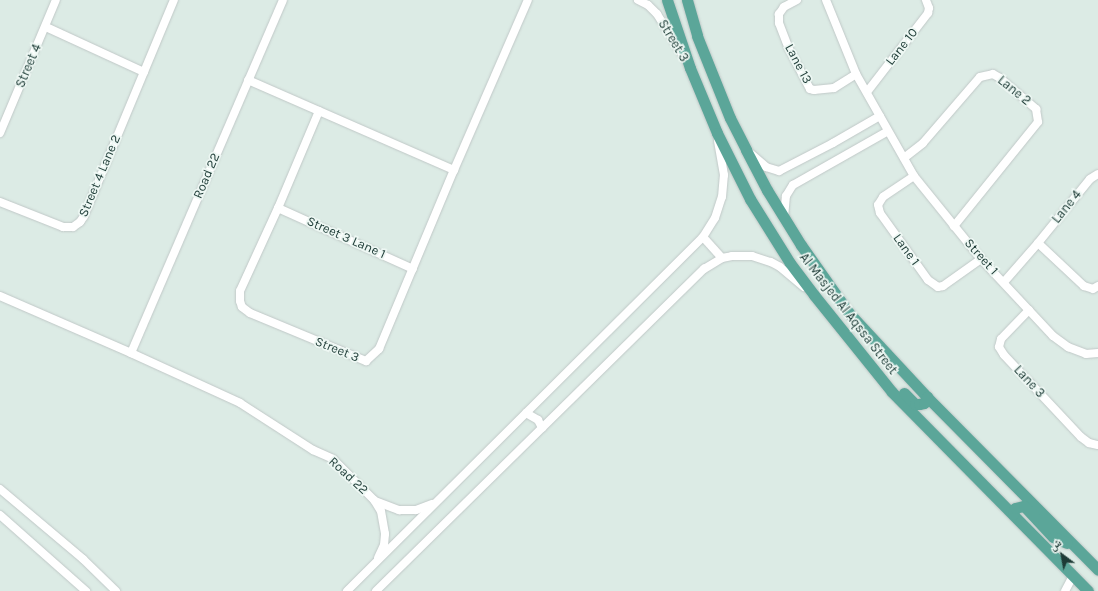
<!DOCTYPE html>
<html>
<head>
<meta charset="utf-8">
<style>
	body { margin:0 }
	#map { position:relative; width:1098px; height:591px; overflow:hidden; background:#dcebe5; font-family:Karla,"Noto Naskh Arabic",sans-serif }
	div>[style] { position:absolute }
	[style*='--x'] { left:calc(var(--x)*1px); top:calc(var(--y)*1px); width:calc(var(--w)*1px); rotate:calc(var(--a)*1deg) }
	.roads { filter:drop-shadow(0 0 1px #c0c8c7) drop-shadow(0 0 1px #c0c8c7) }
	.minor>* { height:8px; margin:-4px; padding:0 4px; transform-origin:4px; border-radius:4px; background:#fff }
	.major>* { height:11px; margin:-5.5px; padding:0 5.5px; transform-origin:5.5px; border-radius:5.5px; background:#5ba699 }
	span { translate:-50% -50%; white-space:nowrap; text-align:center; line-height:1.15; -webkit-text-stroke:3.5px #edf7f3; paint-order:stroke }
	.street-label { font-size:13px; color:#1d3b36 }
	.north { position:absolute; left:1042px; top:535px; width:40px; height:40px; -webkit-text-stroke:3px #edf7f3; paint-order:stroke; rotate:328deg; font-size:11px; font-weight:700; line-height:16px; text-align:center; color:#1d3b36 }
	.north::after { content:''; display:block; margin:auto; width:14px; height:18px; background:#1d3b36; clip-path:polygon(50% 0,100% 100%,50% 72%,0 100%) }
</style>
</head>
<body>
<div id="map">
	<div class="roads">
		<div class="minor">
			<i style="--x:638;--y:0;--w:11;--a:27"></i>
			<i style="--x:648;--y:5;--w:13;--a:45"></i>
			<i style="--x:657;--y:14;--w:47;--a:58"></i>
			<i style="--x:797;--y:0;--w:15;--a:152"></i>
			<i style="--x:784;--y:7;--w:9;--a:126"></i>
			<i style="--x:779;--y:14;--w:9;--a:90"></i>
			<i style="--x:779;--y:23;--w:26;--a:69"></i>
			<i style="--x:788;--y:47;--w:47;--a:62.4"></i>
			<i style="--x:810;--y:89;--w:4;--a:14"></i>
			<i style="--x:814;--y:90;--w:20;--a:-6"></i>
			<i style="--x:834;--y:88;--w:26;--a:-32"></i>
			<i style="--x:826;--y:0;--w:80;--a:67.9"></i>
			<i style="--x:856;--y:74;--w:117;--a:60.4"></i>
			<i style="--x:914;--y:176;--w:107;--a:51.1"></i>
			<i style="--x:981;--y:259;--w:105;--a:46.9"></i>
			<i style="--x:1053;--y:336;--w:19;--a:36"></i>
			<i style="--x:1068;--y:347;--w:19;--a:21"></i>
			<i style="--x:1086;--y:354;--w:12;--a:-5"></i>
			<i style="--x:46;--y:27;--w:108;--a:24.7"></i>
			<i style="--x:248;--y:80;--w:225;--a:23.6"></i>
			<i style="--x:867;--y:92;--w:100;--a:-52.3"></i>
			<i style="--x:928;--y:13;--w:5;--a:-79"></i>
			<i style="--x:929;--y:8;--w:9;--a:-111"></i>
			<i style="--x:319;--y:111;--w:105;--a:112.9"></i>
			<i style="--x:278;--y:208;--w:91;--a:114.6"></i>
			<i style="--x:240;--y:291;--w:10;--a:90"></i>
			<i style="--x:240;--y:301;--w:6;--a:72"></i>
			<i style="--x:242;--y:307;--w:10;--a:37"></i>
			<i style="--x:250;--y:313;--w:126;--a:22.5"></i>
			<i style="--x:366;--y:361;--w:18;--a:-43"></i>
			<i style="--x:379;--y:349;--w:194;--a:-67.3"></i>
			<i style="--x:454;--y:170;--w:185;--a:-66.5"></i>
			<i style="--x:0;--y:133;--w:144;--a:-67.2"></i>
			<i style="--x:749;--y:152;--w:23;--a:41"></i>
			<i style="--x:766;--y:167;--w:14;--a:17"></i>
			<i style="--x:779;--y:171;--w:61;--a:-27.4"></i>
			<i style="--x:833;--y:143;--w:54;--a:-29.9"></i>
			<i style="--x:904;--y:158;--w:24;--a:-38"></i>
			<i style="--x:923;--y:143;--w:87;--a:-49.2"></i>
			<i style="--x:980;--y:77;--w:13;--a:-13"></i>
			<i style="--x:993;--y:74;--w:8;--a:30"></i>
			<i style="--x:1000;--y:78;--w:48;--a:40.7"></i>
			<i style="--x:1036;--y:109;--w:13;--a:81"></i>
			<i style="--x:1038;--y:122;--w:134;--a:128.9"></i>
			<i style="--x:914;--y:176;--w:37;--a:146"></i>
			<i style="--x:883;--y:197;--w:9;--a:122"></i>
			<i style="--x:878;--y:205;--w:8;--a:76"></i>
			<i style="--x:880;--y:213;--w:82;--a:54.4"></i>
			<i style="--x:928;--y:280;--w:12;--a:35"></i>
			<i style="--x:938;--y:287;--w:5;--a:-11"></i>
			<i style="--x:943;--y:286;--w:47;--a:-35.4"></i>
			<i style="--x:0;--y:202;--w:68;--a:21.6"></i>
			<i style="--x:63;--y:227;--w:10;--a:0"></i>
			<i style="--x:73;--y:227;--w:9;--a:-36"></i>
			<i style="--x:80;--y:222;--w:7;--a:-56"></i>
			<i style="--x:84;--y:216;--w:234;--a:-67.4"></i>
			<i style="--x:278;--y:208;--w:148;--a:24.3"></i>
			<i style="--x:784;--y:218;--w:22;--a:-85"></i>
			<i style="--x:786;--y:196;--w:13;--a:-58"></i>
			<i style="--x:793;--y:185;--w:109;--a:-29.6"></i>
			<i style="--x:703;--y:237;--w:28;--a:48"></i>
			<i style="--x:1038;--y:243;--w:63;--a:43.1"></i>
			<i style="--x:1084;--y:286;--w:9;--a:18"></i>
			<i style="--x:1093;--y:289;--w:6;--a:-31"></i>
			<i style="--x:1004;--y:282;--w:52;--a:-48.9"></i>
			<i style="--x:1038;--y:243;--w:82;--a:-50.9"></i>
			<i style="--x:1090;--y:179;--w:9;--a:-32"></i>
			<i style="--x:0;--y:296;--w:143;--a:23.5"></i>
			<i style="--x:131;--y:353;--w:120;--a:24.6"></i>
			<i style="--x:240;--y:403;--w:87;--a:32.8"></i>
			<i style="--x:313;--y:450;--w:22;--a:24"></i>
			<i style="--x:333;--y:459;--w:58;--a:45"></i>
			<i style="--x:374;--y:500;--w:13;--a:58"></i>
			<i style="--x:381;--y:511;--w:23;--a:80"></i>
			<i style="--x:385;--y:534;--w:11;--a:95"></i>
			<i style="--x:384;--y:545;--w:14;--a:115"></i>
			<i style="--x:1029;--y:310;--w:40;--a:134"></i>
			<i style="--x:1001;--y:339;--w:8;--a:104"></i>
			<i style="--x:999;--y:347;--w:9;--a:58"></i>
			<i style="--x:1004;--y:355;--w:112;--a:46.8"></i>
			<i style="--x:1081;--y:437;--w:10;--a:37"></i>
			<i style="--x:1089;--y:443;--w:9;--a:13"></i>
			<i style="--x:131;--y:353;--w:384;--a:-66.7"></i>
			<i style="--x:526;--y:413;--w:14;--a:30"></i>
			<i style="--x:538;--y:420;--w:9;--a:63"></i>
			<i style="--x:0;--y:489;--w:109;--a:40.1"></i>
			<i style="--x:83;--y:559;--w:46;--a:44.1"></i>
			<i style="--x:375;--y:501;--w:26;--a:21"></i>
			<i style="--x:399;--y:510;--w:17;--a:0"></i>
			<i style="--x:416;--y:510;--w:17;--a:-21"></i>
			<i style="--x:0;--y:515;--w:115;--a:41.5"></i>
			<i style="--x:347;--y:591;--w:502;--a:-44.84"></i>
			<i style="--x:703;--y:237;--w:22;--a:-58"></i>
			<i style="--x:715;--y:218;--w:22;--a:-72"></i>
			<i style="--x:722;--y:197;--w:22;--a:-85"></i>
			<i style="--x:724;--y:175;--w:34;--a:-100"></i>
			<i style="--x:376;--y:591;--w:460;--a:-44.5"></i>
			<i style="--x:704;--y:269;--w:21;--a:-31"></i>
			<i style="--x:722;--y:258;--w:10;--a:-11"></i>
			<i style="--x:732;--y:256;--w:20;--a:0"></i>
			<i style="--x:752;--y:256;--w:20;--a:18"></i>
			<i style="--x:771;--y:262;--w:10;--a:29"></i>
			<i style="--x:780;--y:267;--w:31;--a:40"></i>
			<i style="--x:1065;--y:591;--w:17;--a:-62"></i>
		</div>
		<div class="major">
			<i style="--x:667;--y:0;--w:72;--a:71.3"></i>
			<i style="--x:690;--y:68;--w:70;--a:67.4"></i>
			<i style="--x:717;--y:133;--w:74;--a:63.4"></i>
			<i style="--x:750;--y:199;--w:75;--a:58"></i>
			<i style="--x:790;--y:263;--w:40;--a:53"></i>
			<i style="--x:814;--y:295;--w:124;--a:51.2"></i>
			<i style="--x:892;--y:392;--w:279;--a:45.4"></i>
			<i style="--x:687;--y:0;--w:37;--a:74"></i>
			<i style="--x:697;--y:36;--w:88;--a:68.1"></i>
			<i style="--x:730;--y:118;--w:36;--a:63"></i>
			<i style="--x:746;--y:150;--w:45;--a:62.3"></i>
			<i style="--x:767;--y:190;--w:65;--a:58.3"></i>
			<i style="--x:801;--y:245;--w:83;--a:54.8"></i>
			<i style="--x:849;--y:313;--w:115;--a:47.1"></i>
			<i style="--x:927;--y:397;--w:243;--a:45.3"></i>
			<i style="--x:904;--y:393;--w:16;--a:45"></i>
			<i style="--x:915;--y:404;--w:4;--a:0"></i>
			<i style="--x:919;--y:404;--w:5;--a:-11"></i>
			<i style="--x:924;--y:403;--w:7;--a:-63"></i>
			<i style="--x:1013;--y:514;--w:6;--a:-72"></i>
			<i style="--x:1015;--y:508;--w:9;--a:-13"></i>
			<i style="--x:1024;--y:506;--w:42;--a:46.9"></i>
			<i style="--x:1053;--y:537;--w:15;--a:23"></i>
		</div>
	</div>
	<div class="street-label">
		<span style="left:673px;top:41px;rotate:59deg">Street 3</span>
		<span style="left:902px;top:47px;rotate:-52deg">Lane 10</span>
		<span style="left:798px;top:64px;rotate:62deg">Lane 13</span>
		<span style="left:29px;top:66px;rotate:-67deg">Street 4</span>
		<span style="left:1014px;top:91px;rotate:39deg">Lane 2</span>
		<span style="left:100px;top:176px;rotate:-67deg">Street 4 Lane 2</span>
		<span style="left:207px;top:176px;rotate:-67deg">Road 22</span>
		<span style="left:1067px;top:207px;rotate:-51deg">Lane 4</span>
		<span style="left:346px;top:238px;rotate:24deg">Street 3 Lane 1</span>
		<span style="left:906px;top:250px;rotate:54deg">Lane 1</span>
		<span style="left:981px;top:257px;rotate:48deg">Street 1</span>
		<span style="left:848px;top:314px;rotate:52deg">Al Masjed Al Aqssa Street</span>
		<span style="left:337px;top:350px;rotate:22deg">Street 3</span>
		<span style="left:1029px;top:382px;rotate:47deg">Lane 3</span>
		<span style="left:348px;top:476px;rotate:43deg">Road 22</span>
	</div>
	<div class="north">ش</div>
</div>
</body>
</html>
